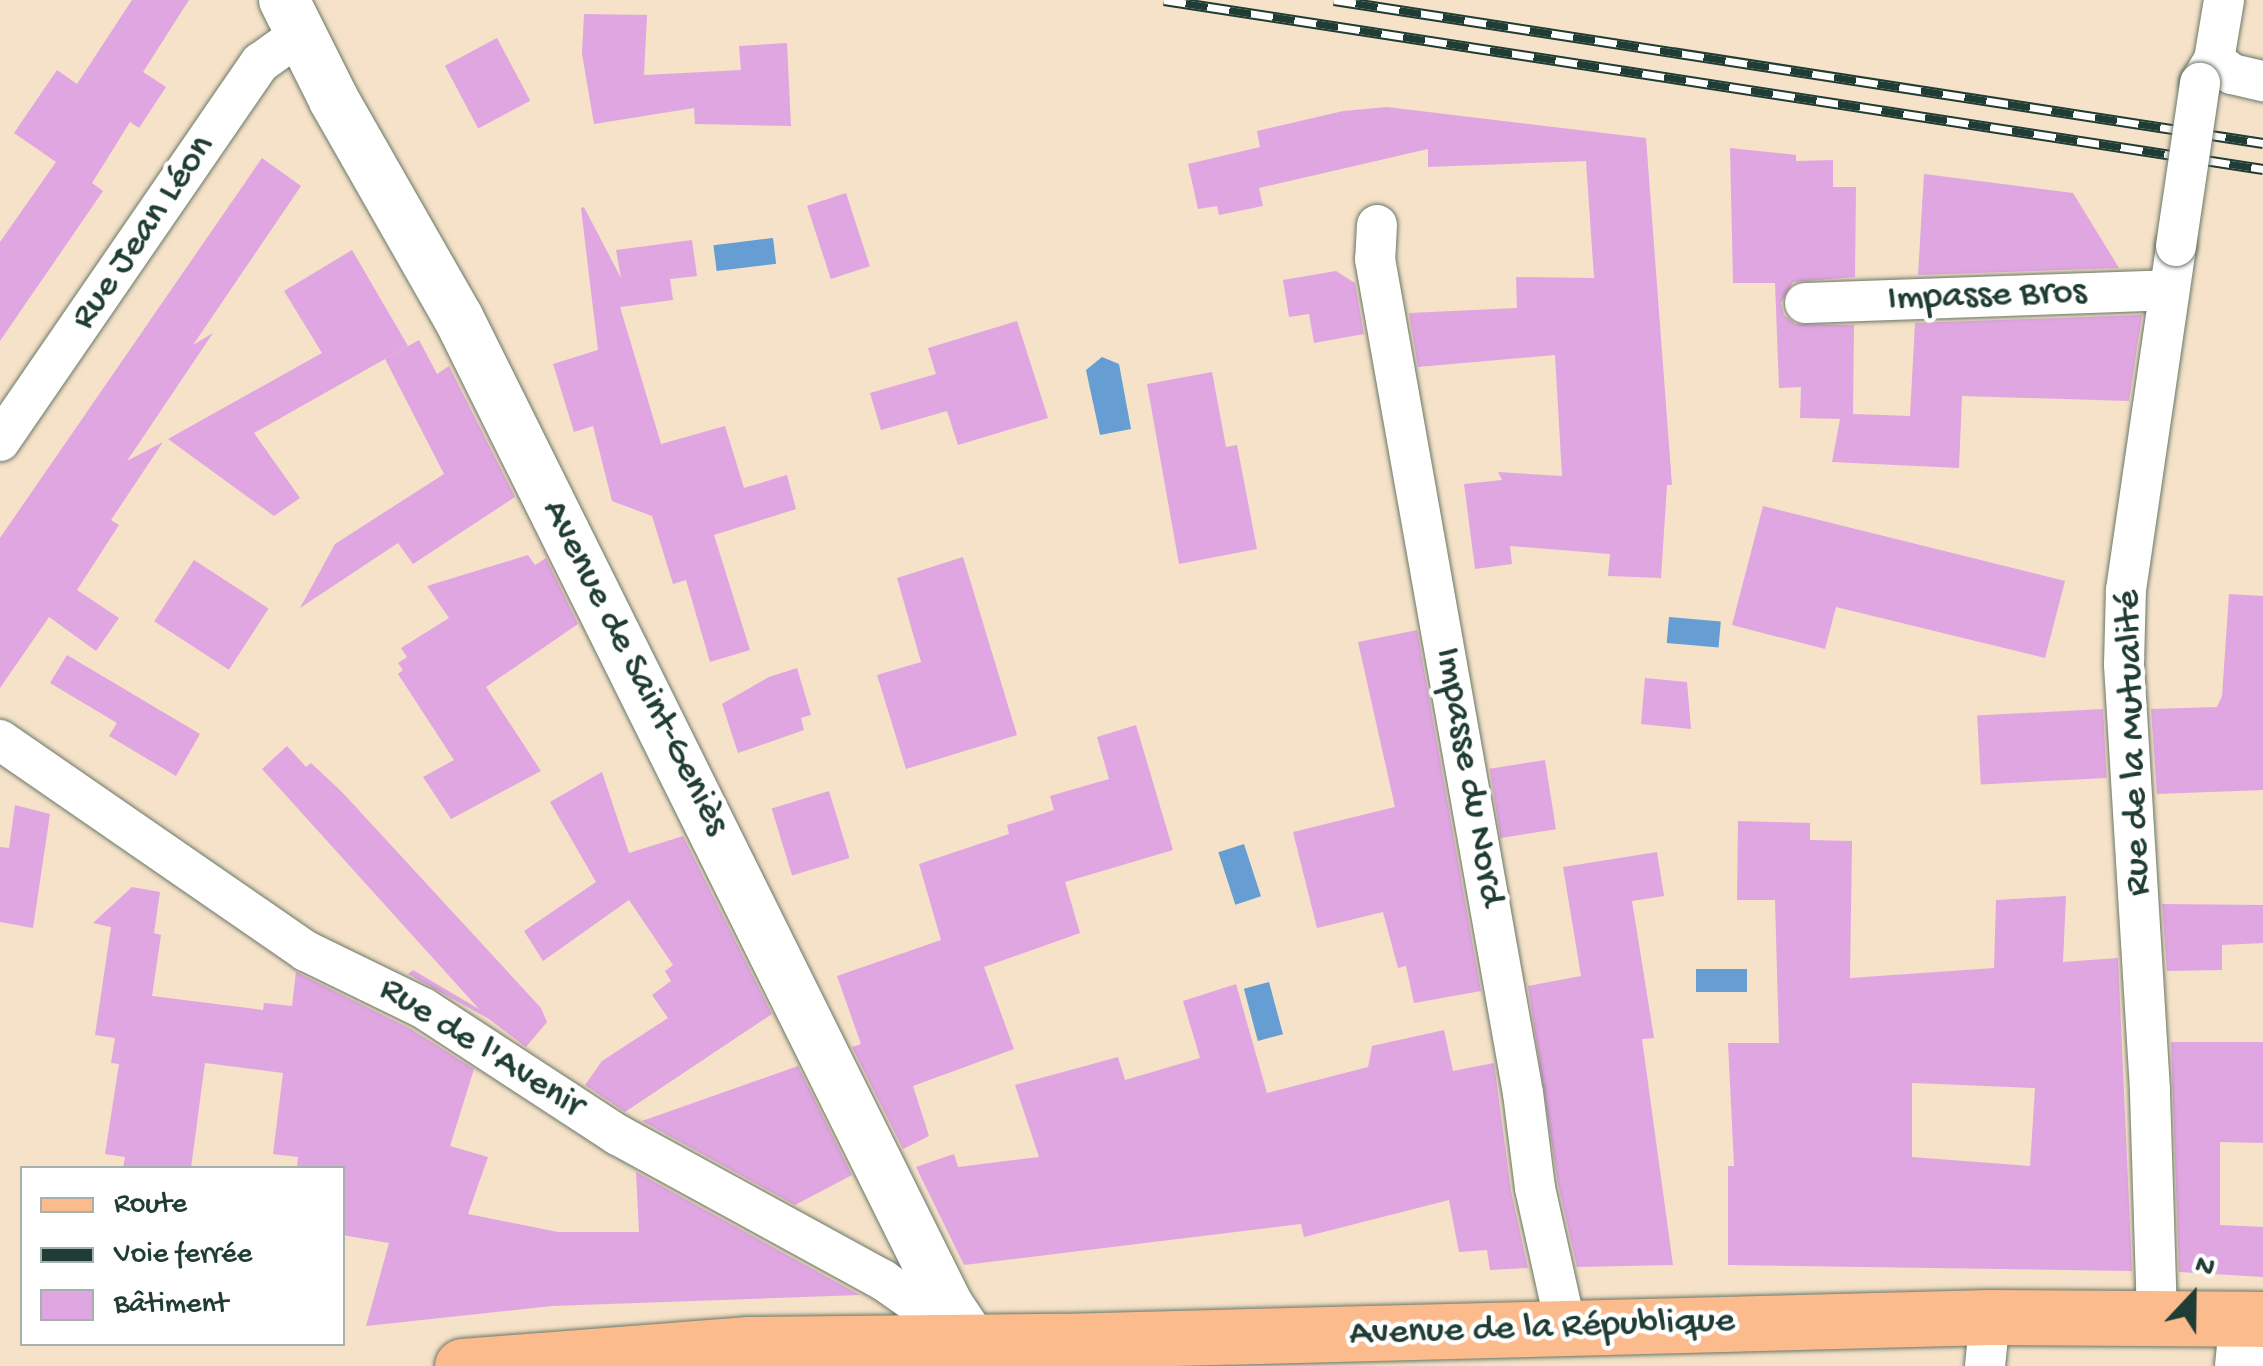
<!DOCTYPE html>
<html>
<head>
<meta charset="utf-8">
<style>
	body { margin:0 }
	#map { position:relative; width:2263px; height:1366px; overflow:hidden; background:#f5e2c8; font-family:"Gochi Hand",sans-serif }
	div>[style] { position:absolute }
	[style*='--x'] { left:calc(var(--x)*1px); top:calc(var(--y)*1px); width:calc(var(--w)*1px); rotate:calc(var(--a)*1deg) }
	.water>* { inset:0; background:#669ed4; transform-origin:0 0 }
	.building>* { inset:0; background:#e0a6e1; transform-origin:0 0 }
	.roads { filter:drop-shadow(0 0 2px #6a7768) drop-shadow(0 0 2px #6a7768) }
	.minor>* { height:40px; margin:-20px; padding:0 20px; transform-origin:20px; border-radius:20px; background:#fff }
	.tertiary>* { height:50px; margin:-25px; padding:0 25px; transform-origin:25px; border-radius:25px; background:#fff }
	.primary>* { height:55px; margin:-27.5px; padding:0 27.5px; transform-origin:27.5px; border-radius:27.5px; background:#fbbb8c }
	.rail>* { height:11px; margin-top:-5.5px; transform-origin:0; background:repeating-linear-gradient(90deg,#fff 0 22px,#1f3d34 0 44px); box-sizing:border-box; border-block:2px solid #1f3d34 }
	.bridges { filter:drop-shadow(0 0 2px #6a7768) drop-shadow(0 0 2px #6a7768) }
	.minor-bridge>* { height:40px; margin:-20px; padding:0 20px; transform-origin:20px; border-radius:20px; background:#fff }
	span { translate:-50% -50%; white-space:nowrap; text-align:center; line-height:1.15; -webkit-text-stroke:9px #fff; paint-order:stroke }
	.street-label { font-size:38px; color:#1f3d34 }
	.legend { position:absolute; left:20px; top:1166px; width:325px; height:180px; box-sizing:border-box; background:#fff; border:2px solid #a5b1ae; margin:0; padding:12px 18px; list-style:none; font-size:30px; color:#1f3d34 }
	.legend li { display:flex; align-items:center; gap:20px; height:50px }
	.legend b { width:50px; border:2px solid #a5b1ae }
	.north { position:absolute; left:2143px; top:1246px; width:100px; height:100px; -webkit-text-stroke:8px #fff; paint-order:stroke; rotate:22deg; font-size:28px; font-weight:700; line-height:40px; text-align:center; color:#1f3d34 }
	.north::after { content:''; display:block; margin:auto; width:35px; height:45px; background:#1f3d34; clip-path:polygon(50% 0,100% 100%,50% 72%,0 100%) }
</style>
</head>
<body>
<div id="map">
	<div class="water">
		<i style="left:773px;top:238px;width:26px;height:60px;rotate:83deg"></i>
		<i style="clip-path:polygon(1102px 357px,1119px 364px,1131px 429px,1100px 435px,1086px 370px)"></i>
		<i style="left:1669px;top:617px;width:52px;height:26px;rotate:5deg"></i>
		<i style="left:1244px;top:844px;width:55px;height:27px;rotate:72deg"></i>
		<i style="left:1747px;top:969px;width:23px;height:51px;rotate:90deg"></i>
		<i style="left:1269px;top:982px;width:54px;height:26px;rotate:75deg"></i>
	</div>
	<div class="building">
		<i style="clip-path:polygon(132px 0,189px 0,143px 72px,166px 87px,139px 128px,130px 122px,92px 183px,103px 191px,0 341px,0 242px,56px 162px,14px 133px,57px 70px,77px 84px)"></i>
		<i style="clip-path:polygon(584px 14px,647px 15px,644px 75px,741px 70px,739px 46px,787px 43px,791px 126px,695px 124px,694px 108px,594px 124px,582px 54px)"></i>
		<i style="left:497px;top:38px;width:71px;height:59px;rotate:62deg"></i>
		<i style="clip-path:polygon(1387px 107px,1646px 138px,1672px 485px,1667px 485px,1661px 578px,1608px 576px,1610px 554px,1510px 546px,1512px 564px,1475px 569px,1464px 484px,1502px 480px,1498px 472px,1562px 476px,1555px 355px,1418px 367px,1409px 313px,1517px 308px,1516px 277px,1594px 278px,1586px 161px,1428px 167px,1428px 149px,1259px 188px,1263px 206px,1219px 215px,1217px 206px,1198px 209px,1188px 164px,1260px 147px,1257px 131px,1343px 111px)"></i>
		<i style="clip-path:polygon(1730px 148px,1796px 155px,1796px 161px,1833px 160px,1833px 187px,1856px 187px,1855px 277px,1793px 282px,1781px 303px,1784px 315px,1795px 324px,1854px 325px,1853px 414px,1910px 416px,1915px 323px,2142px 315px,2129px 401px,1962px 396px,1959px 468px,1832px 462px,1840px 419px,1800px 418px,1801px 387px,1779px 388px,1775px 283px,1733px 283px)"></i>
		<i style="clip-path:polygon(262px 158px,301px 186px,193px 345px,213px 333px,127px 461px,163px 442px,111px 520px,119px 525px,77px 590px,119px 618px,96px 651px,49px 617px,0 688px,0 538px)"></i>
		<i style="clip-path:polygon(1924px 174px,2073px 193px,2119px 268px,1918px 275px)"></i>
		<i style="left:846px;top:193px;width:77px;height:41px;rotate:72deg"></i>
		<i style="clip-path:polygon(584px 207px,621px 278px,616px 250px,692px 240px,697px 276px,670px 279px,673px 300px,620px 307px,661px 444px,725px 426px,744px 488px,787px 475px,796px 509px,714px 535px,750px 650px,710px 662px,686px 580px,673px 584px,652px 516px,612px 501px,593px 426px,574px 432px,553px 364px,598px 350px,581px 208px)"></i>
		<i style="clip-path:polygon(352px 250px,408px 346px,254px 433px,300px 498px,274px 516px,168px 439px,322px 353px,284px 291px)"></i>
		<i style="clip-path:polygon(1336px 271px,1355px 283px,1364px 334px,1314px 343px,1309px 314px,1289px 317px,1283px 280px)"></i>
		<i style="clip-path:polygon(1017px 321px,1048px 418px,958px 445px,947px 411px,881px 430px,870px 393px,936px 374px,928px 348px)"></i>
		<i style="clip-path:polygon(419px 340px,437px 374px,449px 366px,515px 497px,413px 564px,398px 543px,300px 608px,335px 544px,444px 474px,385px 359px)"></i>
		<i style="clip-path:polygon(1212px 372px,1226px 447px,1237px 445px,1257px 549px,1179px 564px,1147px 384px)"></i>
		<i style="clip-path:polygon(1763px 506px,2065px 581px,2045px 658px,1836px 607px,1825px 649px,1732px 625px)"></i>
		<i style="clip-path:polygon(528px 555px,535px 565px,546px 558px,578px 624px,486px 687px,541px 771px,451px 819px,423px 777px,454px 760px,398px 674px,403px 670px,398px 663px,407px 657px,401px 648px,449px 618px,427px 586px)"></i>
		<i style="clip-path:polygon(963px 557px,1017px 735px,906px 769px,877px 675px,921px 662px,897px 578px)"></i>
		<i style="left:194px;top:560px;width:89px;height:73px;rotate:33deg"></i>
		<i style="clip-path:polygon(2229px 594px,2263px 596px,2263px 790px,2157px 794px,2151px 709px,2217px 707px,2222px 696px)"></i>
		<i style="clip-path:polygon(1417px 630px,1481px 991px,1414px 1003px,1406px 966px,1398px 968px,1383px 912px,1317px 928px,1293px 832px,1395px 807px,1358px 642px)"></i>
		<i style="clip-path:polygon(67px 655px,200px 734px,176px 776px,109px 736px,117px 723px,50px 683px)"></i>
		<i style="clip-path:polygon(797px 668px,811px 715px,801px 718px,804px 730px,738px 753px,722px 704px,769px 677px)"></i>
		<i style="clip-path:polygon(1645px 678px,1687px 682px,1691px 729px,1641px 724px)"></i>
		<i style="left:2103px;top:709px;width:69px;height:126px;rotate:87deg"></i>
		<i style="clip-path:polygon(1136px 725px,1173px 850px,1065px 882px,1080px 933px,984px 967px,1014px 1049px,913px 1086px,929px 1136px,903px 1149px,852px 1047px,861px 1044px,837px 976px,941px 940px,919px 864px,1009px 834px,1007px 825px,1054px 810px,1050px 796px,1109px 779px,1097px 737px)"></i>
		<i style="clip-path:polygon(287px 746px,306px 767px,311px 763px,342px 792px,541px 1008px,547px 1022px,526px 1047px,489px 1019px,408px 974px,413px 970px,479px 1009px,262px 769px)"></i>
		<i style="left:1545px;top:760px;width:70px;height:56px;rotate:81deg"></i>
		<i style="clip-path:polygon(602px 772px,629px 853px,683px 836px,772px 1014px,625px 1112px,585px 1085px,602px 1061px,668px 1018px,652px 995px,671px 981px,665px 971px,673px 965px,629px 900px,543px 961px,524px 931px,596px 882px,550px 802px)"></i>
		<i style="left:829px;top:791px;width:70px;height:60px;rotate:73deg"></i>
		<i style="clip-path:polygon(15px 805px,50px 814px,33px 928px,0 922px,0 847px,9px 848px)"></i>
		<i style="clip-path:polygon(evenodd,1738px 821px,1810px 823px,1810px 840px,1852px 841px,1850px 978px,1994px 968px,1996px 900px,2066px 896px,2063px 962px,2118px 958px,2132px 1271px,1728px 1265px,1728px 1166px,1734px 1166px,1728px 1043px,1779px 1043px,1775px 900px,1737px 900px,1738px 821px,1912px 1083px,2035px 1088px,2030px 1166px,1912px 1157px,1912px 1083px)"></i>
		<i style="clip-path:polygon(1657px 852px,1664px 896px,1632px 901px,1654px 1038px,1642px 1039px,1673px 1265px,1577px 1267px,1558px 1184px,1528px 986px,1581px 976px,1563px 867px)"></i>
		<i style="clip-path:polygon(132px 887px,160px 892px,154px 933px,161px 935px,152px 996px,263px 1010px,264px 1003px,292px 1006px,296px 972px,411px 1029px,474px 1069px,450px 1146px,488px 1157px,468px 1214px,558px 1232px,639px 1232px,636px 1172px,860px 1295px,552px 1306px,366px 1326px,389px 1243px,342px 1235px,342px 1168px,297px 1168px,298px 1157px,273px 1154px,283px 1073px,205px 1063px,191px 1168px,123px 1168px,125px 1157px,105px 1154px,119px 1064px,111px 1063px,115px 1038px,95px 1035px,111px 927px,93px 923px)"></i>
		<i style="clip-path:polygon(2162px 904px,2263px 905px,2263px 943px,2222px 945px,2222px 970px,2167px 971px)"></i>
		<i style="clip-path:polygon(1236px 984px,1267px 1093px,1368px 1067px,1372px 1046px,1444px 1030px,1453px 1071px,1494px 1063px,1511px 1191px,1528px 1268px,1490px 1270px,1487px 1250px,1459px 1252px,1449px 1200px,1304px 1237px,1301px 1224px,964px 1265px,916px 1167px,954px 1154px,958px 1167px,1039px 1157px,1015px 1085px,1118px 1057px,1125px 1080px,1200px 1058px,1183px 1001px)"></i>
		<i style="clip-path:polygon(2171px 1042px,2263px 1042px,2263px 1143px,2220px 1142px,2220px 1225px,2263px 1227px,2263px 1277px,2179px 1272px)"></i>
		<i style="clip-path:polygon(798px 1066px,852px 1175px,795px 1205px,642px 1121px)"></i>
	</div>
	<div class="roads">
		<div class="minor">
			<i style="--x:2214;--y:60;--w:23;--a:38"></i>
			<i style="--x:2232;--y:74;--w:32;--a:13"></i>
			<i style="--x:2200;--y:83;--w:27;--a:-59"></i>
			<i style="--x:2214;--y:60;--w:61;--a:-80.5"></i>
			<i style="--x:1377;--y:225;--w:34;--a:93"></i>
			<i style="--x:1375;--y:259;--w:847;--a:79.94"></i>
			<i style="--x:1523;--y:1093;--w:96;--a:82.8"></i>
			<i style="--x:1535;--y:1188;--w:143;--a:77.5"></i>
			<i style="--x:1805;--y:303;--w:364;--a:-2"></i>
			<i style="--x:0;--y:441;--w:459;--a:-55.5"></i>
			<i style="--x:260;--y:63;--w:48;--a:-35.7"></i>
			<i style="--x:0;--y:740;--w:372;--a:34.6"></i>
			<i style="--x:306;--y:951;--w:130;--a:26"></i>
			<i style="--x:423;--y:1008;--w:233;--a:33.1"></i>
			<i style="--x:618;--y:1135;--w:302;--a:28.7"></i>
			<i style="--x:883;--y:1280;--w:99;--a:35.1"></i>
			<i style="--x:2157;--y:1316;--w:226;--a:-91.8"></i>
			<i style="--x:2150;--y:1090;--w:427;--a:-93.5"></i>
			<i style="--x:2124;--y:664;--w:74;--a:-88.5"></i>
			<i style="--x:2126;--y:590;--w:348;--a:-81.7"></i>
			<i style="--x:1985;--y:1366;--w:49;--a:-84.2"></i>
		</div>
		<div class="tertiary">
			<i style="--x:284;--y:0;--w:112;--a:63.4"></i>
			<i style="--x:334;--y:100;--w:250;--a:60.3"></i>
			<i style="--x:458;--y:317;--w:1103;--a:63.62"></i>
			<i style="--x:948;--y:1305;--w:73;--a:56.1"></i>
			<i style="--x:2240;--y:1366;--w:48;--a:-84.1"></i>
		</div>
		<div class="primary">
			<i style="--x:462;--y:1366;--w:288;--a:-4.4"></i>
			<i style="--x:749;--y:1344;--w:312;--a:-0.6"></i>
			<i style="--x:1061;--y:1341;--w:929;--a:-1.48"></i>
			<i style="--x:1990;--y:1317;--w:273;--a:0.4"></i>
		</div>
	</div>
	<div class="rail">
		<i style="--x:1164;--y:0;--w:1112;--a:8.74"></i>
		<i style="--x:1334;--y:0;--w:940;--a:8.75"></i>
	</div>
	<div class="bridges">
		<div class="minor-bridge">
			<i style="--x:2176;--y:246;--w:165;--a:-81.6"></i>
		</div>
	</div>
	<div class="street-label">
		<span style="left:144px;top:233px;rotate:-56deg">Rue Jean Léon</span>
		<span style="left:1987px;top:297px;rotate:-2deg">Impasse Bros</span>
		<span style="left:634px;top:668px;rotate:63deg">Avenue de Saint-Geniès</span>
		<span style="left:2135px;top:743px;rotate:-92deg">Rue de la Mutualité</span>
		<span style="left:1468px;top:777px;rotate:80deg">Impasse du Nord</span>
		<span style="left:481px;top:1049px;rotate:32deg">Rue de l'Avenir</span>
		<span style="left:1542px;top:1329px;rotate:-2deg">Avenue de la République</span>
	</div>
	<ul class="legend">
	<li><b style="height:12px;background:#fbbb8c"></b>Route</li>
	<li><b style="height:12px;background:#1f3d34"></b>Voie ferrée</li>
	<li><b style="height:28px;background:#e0a6e1"></b>Bâtiment</li>
	</ul>
	<div class="north">N</div>
</div>
</body>
</html>
